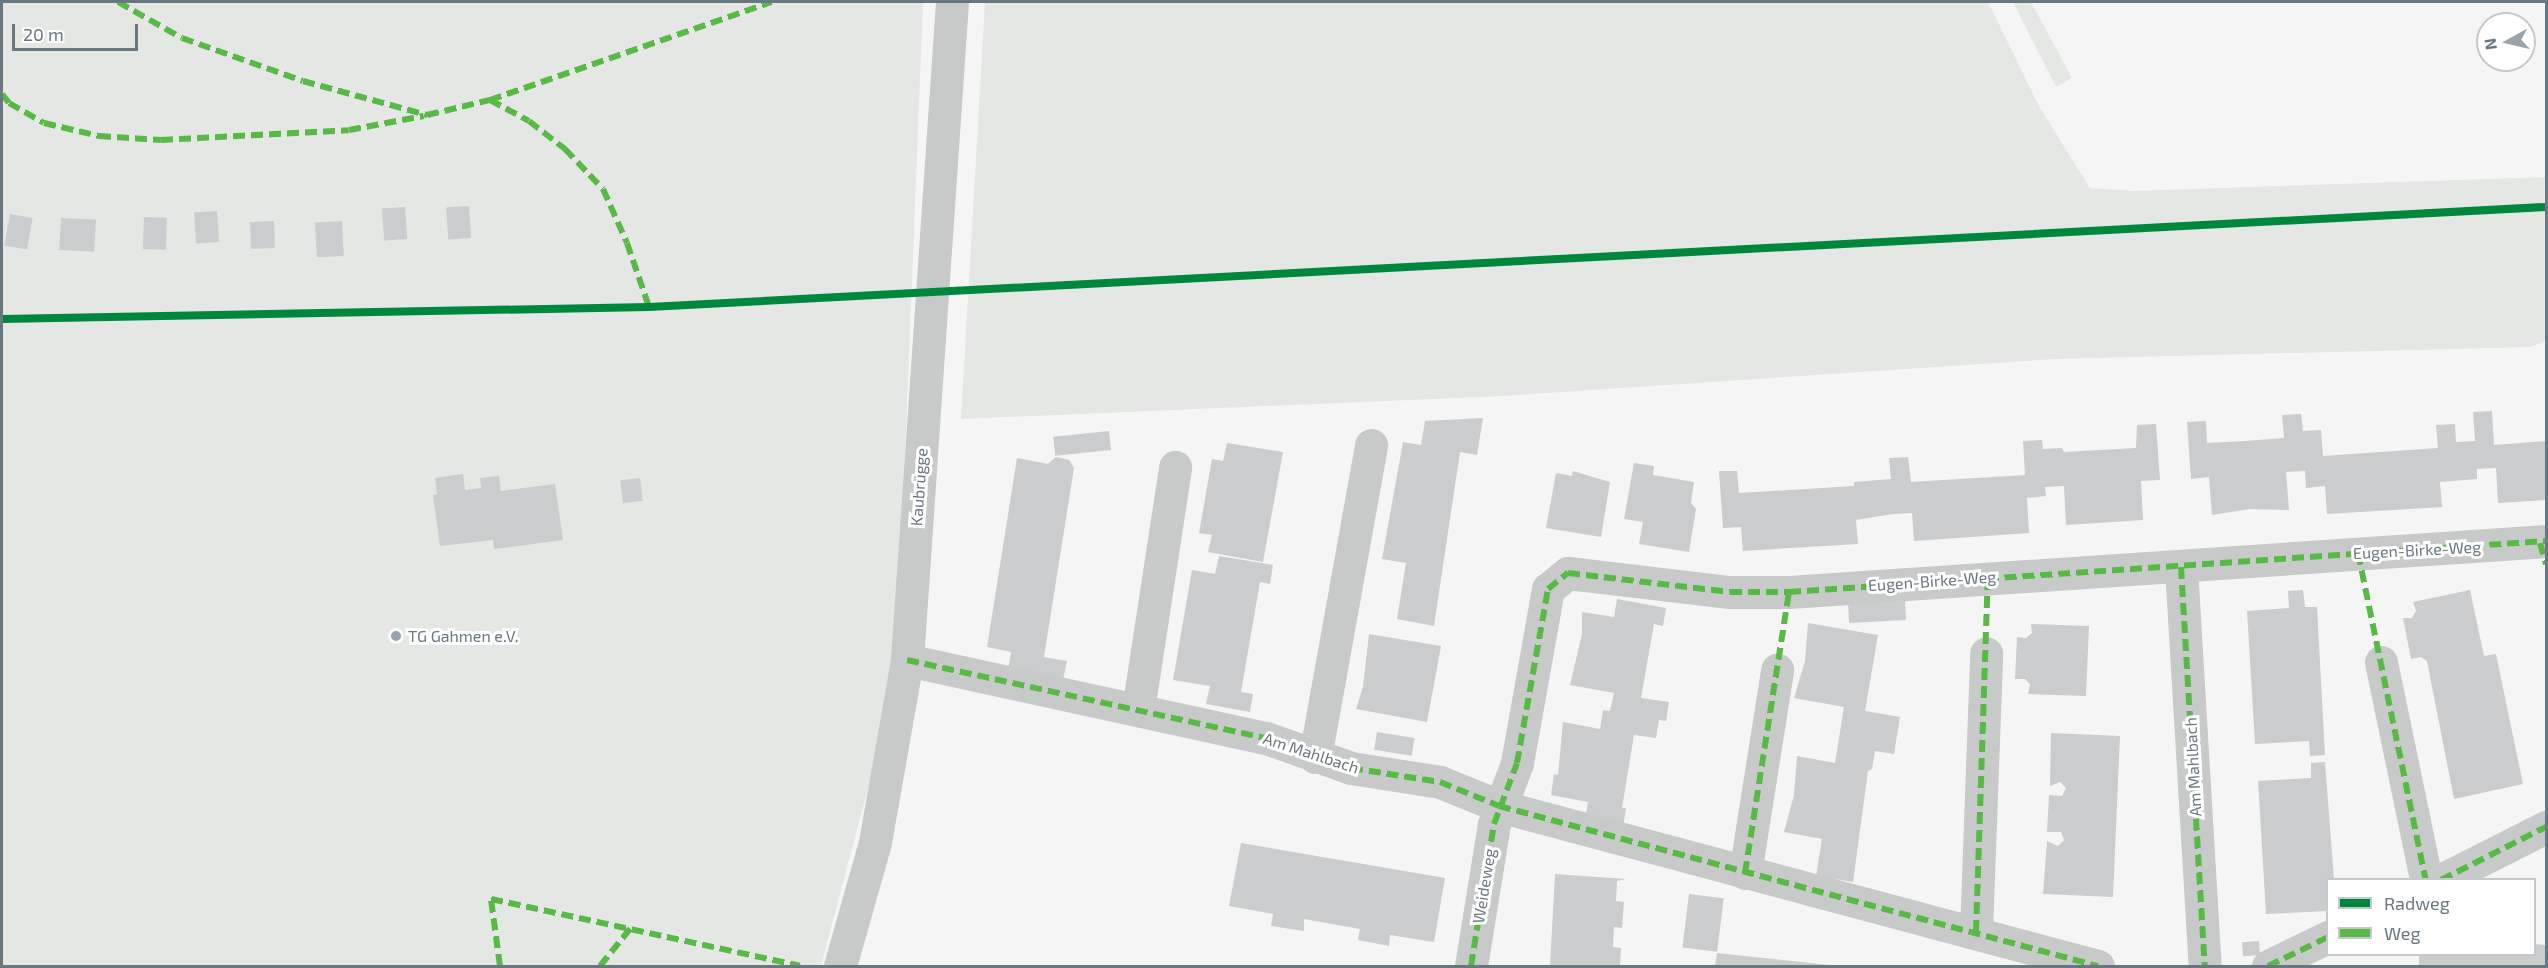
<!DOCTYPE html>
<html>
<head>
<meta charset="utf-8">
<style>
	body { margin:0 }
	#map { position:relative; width:2548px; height:968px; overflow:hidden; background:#f5f5f5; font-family:"Exo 2",sans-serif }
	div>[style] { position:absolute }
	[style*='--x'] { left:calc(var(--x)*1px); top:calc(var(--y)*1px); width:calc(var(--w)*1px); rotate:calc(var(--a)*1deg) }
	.green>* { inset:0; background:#e4e7e3 }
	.building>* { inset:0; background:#cbcccd; transform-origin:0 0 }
	.minor>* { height:33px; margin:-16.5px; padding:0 16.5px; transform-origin:16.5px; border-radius:16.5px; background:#c8caca }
	.quiet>* { height:6px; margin-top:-3px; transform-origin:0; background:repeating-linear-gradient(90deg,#58b947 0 12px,transparent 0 18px) }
	.cycleway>* { height:8px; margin:-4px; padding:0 4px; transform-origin:4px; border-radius:4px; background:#00873e }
	.dots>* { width:16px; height:16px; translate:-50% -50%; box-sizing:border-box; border:3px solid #fff; border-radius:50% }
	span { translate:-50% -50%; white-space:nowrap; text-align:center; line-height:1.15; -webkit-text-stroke:6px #fff; paint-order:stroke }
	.street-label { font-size:16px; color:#697781 }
	.poi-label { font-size:16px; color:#697781 }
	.left { translate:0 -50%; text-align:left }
	.frame { position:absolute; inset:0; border:3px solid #697781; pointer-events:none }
	.legend { position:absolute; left:2326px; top:878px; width:210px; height:78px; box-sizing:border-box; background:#fff; border:2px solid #c3c9cd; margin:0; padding:8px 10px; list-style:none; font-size:18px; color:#697781 }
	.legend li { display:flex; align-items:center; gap:12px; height:30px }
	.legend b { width:30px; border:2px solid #c3c9cd }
	.north { position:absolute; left:2476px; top:12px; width:60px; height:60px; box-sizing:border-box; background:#fff; border:2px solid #c3c9cd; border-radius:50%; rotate:262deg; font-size:16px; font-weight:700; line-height:24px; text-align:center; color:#697781 }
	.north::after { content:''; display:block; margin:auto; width:21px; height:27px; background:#9aa3aa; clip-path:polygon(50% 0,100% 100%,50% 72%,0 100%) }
	.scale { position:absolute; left:12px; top:24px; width:126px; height:27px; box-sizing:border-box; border:3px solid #697781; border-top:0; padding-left:8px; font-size:18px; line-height:21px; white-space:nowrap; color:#697781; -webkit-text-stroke:4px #fff; paint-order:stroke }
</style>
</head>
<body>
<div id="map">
	<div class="green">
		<i style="clip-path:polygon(2px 2px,923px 2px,896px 682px,821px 966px,2px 966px)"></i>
		<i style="clip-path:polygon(985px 2px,1988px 2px,2040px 108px,2090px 188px,2133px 191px,2546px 177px,2546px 341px,2530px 347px,2055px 359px,1503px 396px,961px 419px)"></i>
		<i style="clip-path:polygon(2013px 2px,2031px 2px,2072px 78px,2056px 87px)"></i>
	</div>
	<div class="building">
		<i style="left:469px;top:206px;width:32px;height:23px;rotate:86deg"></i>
		<i style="left:405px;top:207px;width:32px;height:23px;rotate:86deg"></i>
		<i style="left:217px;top:211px;width:31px;height:23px;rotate:86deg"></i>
		<i style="left:10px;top:214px;width:23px;height:32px;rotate:10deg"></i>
		<i style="left:144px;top:217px;width:23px;height:32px;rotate:2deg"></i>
		<i style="left:61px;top:218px;width:35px;height:32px;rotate:3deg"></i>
		<i style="left:274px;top:221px;width:27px;height:24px;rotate:88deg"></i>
		<i style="left:342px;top:221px;width:35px;height:27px;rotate:87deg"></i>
		<i style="clip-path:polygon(2492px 411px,2494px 445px,2546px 441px,2546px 500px,2498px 503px,2496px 468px,2477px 469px,2477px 479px,2440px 482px,2442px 507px,2327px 514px,2325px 486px,2306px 488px,2305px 471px,2286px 472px,2289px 510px,2250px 509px,2212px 515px,2209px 477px,2191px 479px,2187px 422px,2206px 421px,2207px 443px,2245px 441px,2284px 438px,2282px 415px,2301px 414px,2303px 431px,2321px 430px,2323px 456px,2438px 448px,2436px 425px,2455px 424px,2456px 442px,2475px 441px,2473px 412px)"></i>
		<i style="clip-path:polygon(1483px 418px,1477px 455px,1460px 452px,1434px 626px,1397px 619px,1406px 563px,1382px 559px,1403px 442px,1421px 445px,1425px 421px)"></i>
		<i style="clip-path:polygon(2156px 424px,2160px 480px,2141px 481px,2143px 520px,2066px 525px,2064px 486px,2045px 487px,2046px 496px,2027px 498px,2029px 533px,1914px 541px,1912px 513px,1893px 514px,1856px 520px,1858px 544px,1743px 551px,1741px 527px,1723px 528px,1719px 471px,1737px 471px,1739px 493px,1854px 486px,1854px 482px,1891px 479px,1889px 458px,1908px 457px,1911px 482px,2025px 475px,2023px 441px,2042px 440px,2043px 449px,2062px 448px,2064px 452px,2136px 448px,2137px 425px)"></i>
		<i style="left:1109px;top:431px;width:19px;height:56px;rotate:84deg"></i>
		<i style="clip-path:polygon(1227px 443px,1283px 452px,1263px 562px,1208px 552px,1212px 535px,1199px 533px,1212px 459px,1223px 461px)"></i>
		<i style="clip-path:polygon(1056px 457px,1069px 460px,1074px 468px,1044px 657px,1067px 661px,1063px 680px,1008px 670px,1011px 652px,987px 647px,1017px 458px,1048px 464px)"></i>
		<i style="clip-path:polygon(1634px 463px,1654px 466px,1653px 475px,1694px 482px,1691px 503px,1696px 509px,1689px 552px,1639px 544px,1643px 522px,1624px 519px)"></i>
		<i style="clip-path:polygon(1573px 471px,1610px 482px,1601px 537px,1546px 528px,1556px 473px,1572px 476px)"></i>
		<i style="clip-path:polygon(463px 474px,465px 490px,481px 488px,480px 478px,499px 476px,501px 491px,555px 484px,563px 540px,494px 549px,493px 540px,440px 546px,433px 495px,437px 494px,435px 478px)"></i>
		<i style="left:640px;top:478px;width:23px;height:20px;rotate:83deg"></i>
		<i style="clip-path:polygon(1219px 556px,1273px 565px,1270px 584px,1260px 582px,1241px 692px,1253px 694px,1250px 712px,1206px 704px,1210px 686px,1173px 680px,1192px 570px,1215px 574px)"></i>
		<i style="clip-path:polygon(2303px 590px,2305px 607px,2317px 607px,2325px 755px,2310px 756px,2309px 741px,2255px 744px,2247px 611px,2289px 608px,2288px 591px)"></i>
		<i style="clip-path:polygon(2470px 590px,2484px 656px,2496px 654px,2523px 784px,2454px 799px,2427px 661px,2421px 657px,2411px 659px,2403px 618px,2412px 618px,2416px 611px,2413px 602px)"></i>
		<i style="clip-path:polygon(1617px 599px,1666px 608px,1663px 626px,1654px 624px,1641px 698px,1669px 702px,1666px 721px,1659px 720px,1656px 738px,1634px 735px,1622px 808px,1626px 808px,1623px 827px,1585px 820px,1588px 802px,1551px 795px,1554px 774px,1558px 775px,1563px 722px,1600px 729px,1603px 710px,1610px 711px,1614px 693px,1570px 685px,1582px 634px,1582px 612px,1614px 617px)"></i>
		<i style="left:1905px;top:601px;width:19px;height:57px;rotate:87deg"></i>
		<i style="clip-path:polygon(1808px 623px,1878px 635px,1865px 711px,1900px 717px,1894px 754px,1875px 751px,1872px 769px,1868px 771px,1853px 882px,1816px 876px,1822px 839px,1784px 832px,1794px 795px,1797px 756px,1835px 763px,1844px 707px,1794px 698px,1805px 661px)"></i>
		<i style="clip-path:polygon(2031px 624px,2089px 626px,2086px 696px,2028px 694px,2030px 684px,2025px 679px,2015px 679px,2017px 637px,2026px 638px,2032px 633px)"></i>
		<i style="clip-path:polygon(1369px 634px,1441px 646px,1427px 722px,1356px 709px,1363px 687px)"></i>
		<i style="left:1377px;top:732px;width:38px;height:18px;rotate:9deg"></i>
		<i style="clip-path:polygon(2051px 733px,2120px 736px,2113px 897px,2043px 894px,2047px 841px,2058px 846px,2064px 840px,2061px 832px,2047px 832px,2049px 795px,2062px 796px,2066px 788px,2060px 782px,2050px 786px)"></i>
		<i style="clip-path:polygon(2325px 762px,2334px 879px,2328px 880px,2328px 911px,2266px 914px,2258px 781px,2311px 778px,2311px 763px)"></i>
		<i style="clip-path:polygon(1241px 843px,1445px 878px,1434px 942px,1390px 935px,1389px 946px,1358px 940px,1360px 929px,1304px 919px,1304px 931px,1271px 926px,1273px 914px,1229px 906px)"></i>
		<i style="clip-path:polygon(1555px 874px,1626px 879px,1617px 881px,1616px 901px,1624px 902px,1622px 928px,1614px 927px,1613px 947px,1621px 948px,1620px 966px,1550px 966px)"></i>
		<i style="left:1689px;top:894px;width:35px;height:54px;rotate:7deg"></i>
		<i style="left:2259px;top:941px;width:14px;height:17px;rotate:86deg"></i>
		<i style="clip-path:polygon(2535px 944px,2546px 945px,2546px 966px,2419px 966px,2419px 954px,2534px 954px)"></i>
		<i style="clip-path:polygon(1717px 953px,1829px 965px,1829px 966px,1715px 966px)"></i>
	</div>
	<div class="minor">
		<i style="--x:2181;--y:567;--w:400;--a:86.6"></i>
		<i style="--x:907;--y:660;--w:367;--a:12.3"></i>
		<i style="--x:1266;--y:738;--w:90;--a:19.4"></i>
		<i style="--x:1351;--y:768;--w:90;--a:8.9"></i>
		<i style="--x:1440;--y:782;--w:64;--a:22.1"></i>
		<i style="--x:1499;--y:806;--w:620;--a:14.96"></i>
		<i style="--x:2381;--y:662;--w:223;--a:78.3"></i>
		<i style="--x:1138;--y:710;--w:246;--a:-81.3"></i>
		<i style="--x:1315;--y:757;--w:317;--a:-79.8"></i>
		<i style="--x:1745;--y:873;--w:206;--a:-81"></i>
		<i style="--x:2441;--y:880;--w:118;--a:-26.8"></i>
		<i style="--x:1976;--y:932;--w:279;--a:-87.9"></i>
		<i style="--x:840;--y:966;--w:129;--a:-74.2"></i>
		<i style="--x:875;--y:842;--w:185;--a:-80"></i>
		<i style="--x:907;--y:660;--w:660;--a:-86.09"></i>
		<i style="--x:1471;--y:966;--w:144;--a:-80.8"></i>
		<i style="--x:1494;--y:824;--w:65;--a:-69.3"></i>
		<i style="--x:1517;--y:763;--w:177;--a:-79.9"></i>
		<i style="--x:1548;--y:589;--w:26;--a:-39"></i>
		<i style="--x:1568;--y:573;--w:163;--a:6.7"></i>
		<i style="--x:1730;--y:592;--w:59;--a:0"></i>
		<i style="--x:1789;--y:592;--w:759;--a:-3.85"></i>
		<i style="--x:2268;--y:966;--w:67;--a:-25.8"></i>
	</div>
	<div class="quiet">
		<i style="--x:118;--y:2;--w:73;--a:29.4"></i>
		<i style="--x:182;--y:38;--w:128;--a:19.6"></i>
		<i style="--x:303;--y:81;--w:129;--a:15.3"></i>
		<i style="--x:427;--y:115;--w:65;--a:-13.4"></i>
		<i style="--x:490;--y:100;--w:44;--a:28.3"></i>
		<i style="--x:529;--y:121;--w:46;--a:37.9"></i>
		<i style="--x:565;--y:149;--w:55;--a:46.5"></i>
		<i style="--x:603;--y:189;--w:59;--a:66"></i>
		<i style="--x:627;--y:243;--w:68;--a:71"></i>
		<i style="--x:2;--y:94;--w:11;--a:52"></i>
		<i style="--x:9;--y:103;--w:40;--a:29.7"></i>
		<i style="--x:44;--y:123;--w:57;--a:13.3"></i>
		<i style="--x:99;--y:136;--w:62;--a:3.7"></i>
		<i style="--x:161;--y:140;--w:188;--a:-3"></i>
		<i style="--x:349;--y:130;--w:76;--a:-10.6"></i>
		<i style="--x:490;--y:100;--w:298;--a:-19.2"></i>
		<i style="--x:2540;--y:543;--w:22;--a:74"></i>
		<i style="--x:2358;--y:553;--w:334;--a:78.3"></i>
		<i style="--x:2181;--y:567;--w:400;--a:86.6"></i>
		<i style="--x:907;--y:660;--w:367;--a:12.3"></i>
		<i style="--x:1266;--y:738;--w:90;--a:19.4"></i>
		<i style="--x:1351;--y:768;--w:90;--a:8.9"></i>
		<i style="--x:1440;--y:782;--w:64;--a:22.1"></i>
		<i style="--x:1499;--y:806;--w:620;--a:14.96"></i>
		<i style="--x:1745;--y:873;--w:284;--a:-81.1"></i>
		<i style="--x:2441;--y:880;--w:118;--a:-26.8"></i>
		<i style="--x:1976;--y:932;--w:355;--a:-88.1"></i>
		<i style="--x:500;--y:966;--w:68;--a:-97.7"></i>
		<i style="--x:491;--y:899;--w:316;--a:12.2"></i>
		<i style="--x:600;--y:966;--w:48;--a:-51"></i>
		<i style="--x:1471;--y:966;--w:144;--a:-80.8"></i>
		<i style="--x:1494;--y:824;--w:65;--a:-69.3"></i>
		<i style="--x:1517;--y:763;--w:177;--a:-79.9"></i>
		<i style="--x:1548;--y:589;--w:26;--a:-39"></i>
		<i style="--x:1568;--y:573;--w:163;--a:6.7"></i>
		<i style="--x:1730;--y:592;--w:59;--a:0"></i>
		<i style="--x:1789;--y:592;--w:759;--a:-3.85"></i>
		<i style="--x:2268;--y:966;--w:67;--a:-25.8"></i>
	</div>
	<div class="cycleway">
		<i style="--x:2;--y:319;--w:647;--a:-1.06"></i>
		<i style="--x:649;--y:307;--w:1900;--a:-3.02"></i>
	</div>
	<div class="dots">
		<i style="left:396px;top:636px;background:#9aa3aa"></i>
	</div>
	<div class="street-label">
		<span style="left:919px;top:487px;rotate:-86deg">Kaubrügge</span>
		<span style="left:2417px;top:550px;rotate:-3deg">Eugen-Birke-Weg</span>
		<span style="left:1932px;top:581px;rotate:-4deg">Eugen-Birke-Weg</span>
		<span style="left:1311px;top:753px;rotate:18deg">Am Mahlbach</span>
		<span style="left:2193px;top:767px;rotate:-93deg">Am Mahlbach</span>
		<span style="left:1484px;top:886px;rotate:-81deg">Weideweg</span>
	</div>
	<div class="poi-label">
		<span class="left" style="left:408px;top:636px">TG Gahmen e.V.</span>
	</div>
	<div class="frame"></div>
	<ul class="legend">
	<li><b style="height:8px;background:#00873e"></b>Radweg</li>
	<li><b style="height:8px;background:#58b947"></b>Weg</li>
	</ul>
	<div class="north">N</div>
	<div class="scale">20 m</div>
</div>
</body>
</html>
